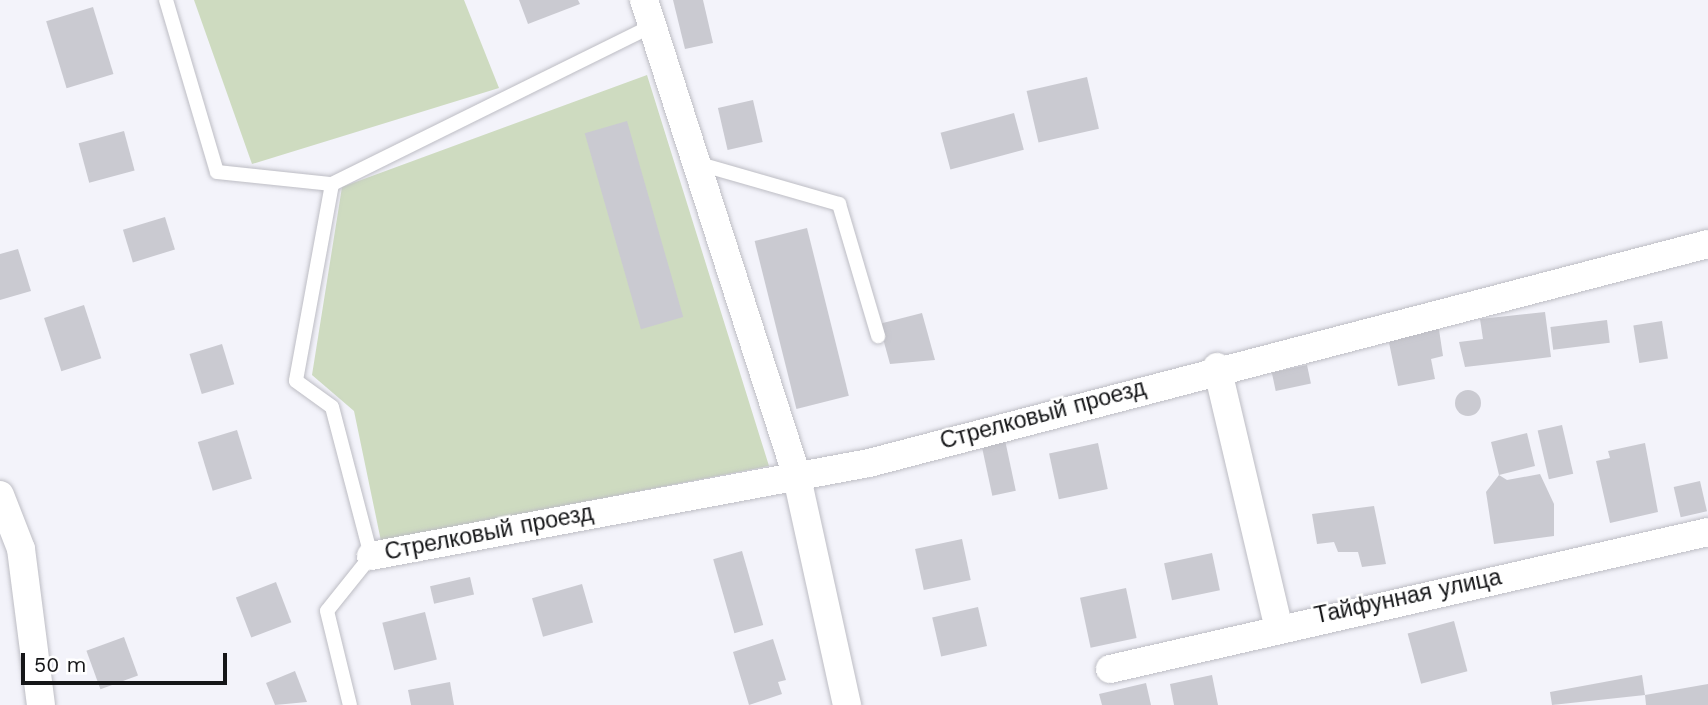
<!DOCTYPE html>
<html>
<head>
<meta charset="utf-8">
<style>
	body { margin:0 }
	#map { position:relative; width:1708px; height:705px; overflow:hidden; background:#f3f3fa; font-family:"Work Sans",sans-serif }
	div>[style] { position:absolute }
	[style*='--x'] { left:calc(var(--x)*1px); top:calc(var(--y)*1px); width:calc(var(--w)*1px); rotate:calc(var(--a)*1deg) }
	.green>* { inset:0; background:#cedbc0 }
	.building>* { inset:0; background:#cacad1; transform-origin:0 0 }
	.round { border-radius:50% }
	.roads { filter:drop-shadow(0 0 2px #bdbdc4) drop-shadow(0 0 2px #bdbdc4) }
	.service>* { height:14px; margin:-7px; padding:0 7px; transform-origin:7px; border-radius:7px; background:#fff }
	.minor>* { height:28px; margin:-14px; padding:0 14px; transform-origin:14px; border-radius:14px; background:#fff }
	span { translate:-50% -50%; white-space:nowrap; text-align:center; line-height:1.15; -webkit-text-stroke:5px #fff; paint-order:stroke }
	.street-label { font-size:23px; color:#151618 }
	.scale { position:absolute; left:21px; top:653px; width:206px; height:32px; box-sizing:border-box; border:4px solid #151618; border-top:0; padding-left:9px; font-size:21px; line-height:24px; white-space:nowrap; color:#151618; -webkit-text-stroke:5px #fff; paint-order:stroke }
</style>
</head>
<body>
<div id="map">
	<div class="green">
		<i style="clip-path:polygon(194px 0,464px 0,499px 88px,252px 164px)"></i>
		<i style="clip-path:polygon(647px 75px,769px 466px,381px 541px,354px 411px,312px 375px,342px 187px)"></i>
	</div>
	<div class="building">
		<i style="clip-path:polygon(519px 0,578px 0,580px 4px,528px 24px)"></i>
		<i style="clip-path:polygon(673px 0,703px 0,713px 43px,685px 49px)"></i>
		<i style="left:93px;top:7px;width:70px;height:49px;rotate:73deg"></i>
		<i style="left:1087px;top:77px;width:53px;height:62px;rotate:77deg"></i>
		<i style="left:753px;top:100px;width:43px;height:36px;rotate:77deg"></i>
		<i style="left:1014px;top:113px;width:38px;height:76px;rotate:75deg"></i>
		<i style="left:627px;top:121px;width:204px;height:44px;rotate:74deg"></i>
		<i style="left:124px;top:131px;width:41px;height:47px;rotate:75deg"></i>
		<i style="left:165px;top:217px;width:34px;height:44px;rotate:73deg"></i>
		<i style="left:807px;top:228px;width:173px;height:54px;rotate:76deg"></i>
		<i style="clip-path:polygon(18px 249px,31px 291px,0 300px,0 254px)"></i>
		<i style="left:84px;top:305px;width:56px;height:42px;rotate:72deg"></i>
		<i style="clip-path:polygon(1545px 312px,1551px 357px,1465px 367px,1459px 342px,1483px 339px,1480px 319px)"></i>
		<i style="clip-path:polygon(922px 313px,935px 360px,890px 364px,879px 324px)"></i>
		<i style="left:1607px;top:320px;width:23px;height:57px;rotate:83deg"></i>
		<i style="left:1662px;top:321px;width:38px;height:29px;rotate:81deg"></i>
		<i style="clip-path:polygon(1438px 323px,1443px 356px,1431px 359px,1435px 379px,1398px 386px,1387px 333px)"></i>
		<i style="left:222px;top:344px;width:42px;height:34px;rotate:73deg"></i>
		<i style="left:1307px;top:365px;width:19px;height:36px;rotate:78deg"></i>
		<i class="round" style="left:1455px;top:390px;width:26px;height:26px"></i>
		<i style="left:1562px;top:425px;width:50px;height:25px;rotate:77deg"></i>
		<i style="left:237px;top:430px;width:51px;height:41px;rotate:73deg"></i>
		<i style="clip-path:polygon(1527px 433px,1535px 466px,1499px 475px,1507px 480px,1540px 474px,1554px 504px,1554px 536px,1494px 544px,1486px 492px,1499px 475px,1491px 442px)"></i>
		<i style="left:1005px;top:440px;width:52px;height:24px;rotate:78deg"></i>
		<i style="left:1098px;top:443px;width:47px;height:50px;rotate:78deg"></i>
		<i style="clip-path:polygon(1645px 443px,1658px 512px,1610px 523px,1596px 461px,1610px 458px,1608px 451px)"></i>
		<i style="left:1700px;top:481px;width:31px;height:27px;rotate:77deg"></i>
		<i style="clip-path:polygon(1374px 506px,1386px 564px,1362px 567px,1358px 552px,1338px 552px,1334px 542px,1317px 544px,1312px 514px)"></i>
		<i style="left:962px;top:539px;width:42px;height:48px;rotate:78deg"></i>
		<i style="left:742px;top:551px;width:77px;height:30px;rotate:74deg"></i>
		<i style="left:1212px;top:553px;width:38px;height:49px;rotate:78deg"></i>
		<i style="left:470px;top:577px;width:18px;height:41px;rotate:77deg"></i>
		<i style="left:276px;top:582px;width:43px;height:43px;rotate:69deg"></i>
		<i style="left:582px;top:584px;width:40px;height:52px;rotate:74deg"></i>
		<i style="left:1126px;top:588px;width:51px;height:47px;rotate:78deg"></i>
		<i style="left:978px;top:607px;width:40px;height:47px;rotate:77deg"></i>
		<i style="left:425px;top:612px;width:49px;height:44px;rotate:76deg"></i>
		<i style="left:1454px;top:621px;width:52px;height:48px;rotate:75deg"></i>
		<i style="left:124px;top:637px;width:41px;height:40px;rotate:70deg"></i>
		<i style="clip-path:polygon(773px 639px,786px 680px,778px 682px,782px 694px,749px 705px,733px 652px)"></i>
		<i style="clip-path:polygon(295px 671px,307px 702px,275px 705px,266px 683px)"></i>
		<i style="clip-path:polygon(1212px 675px,1218px 705px,1174px 705px,1170px 684px)"></i>
		<i style="clip-path:polygon(1642px 675px,1645px 695px,1552px 705px,1550px 692px)"></i>
		<i style="clip-path:polygon(450px 682px,454px 705px,411px 705px,408px 690px)"></i>
		<i style="clip-path:polygon(1146px 683px,1151px 705px,1102px 705px,1099px 694px)"></i>
		<i style="clip-path:polygon(1708px 684px,1708px 705px,1646px 705px,1645px 695px)"></i>
	</div>
	<div class="roads">
		<div class="service">
			<i style="--x:166;--y:0;--w:179;--a:73.5"></i>
			<i style="--x:217;--y:172;--w:116;--a:6"></i>
			<i style="--x:332;--y:184;--w:200;--a:100.4"></i>
			<i style="--x:296;--y:381;--w:44;--a:35.8"></i>
			<i style="--x:332;--y:407;--w:154;--a:75.3"></i>
			<i style="--x:371;--y:556;--w:70;--a:128.7"></i>
			<i style="--x:327;--y:611;--w:97;--a:76.3"></i>
			<i style="--x:696;--y:163;--w:149;--a:16"></i>
			<i style="--x:839;--y:204;--w:138;--a:73.5"></i>
			<i style="--x:332;--y:184;--w:357;--a:-26.3"></i>
		</div>
		<div class="minor">
			<i style="--x:644;--y:0;--w:497;--a:72.2"></i>
			<i style="--x:796;--y:473;--w:238;--a:77.6"></i>
			<i style="--x:1217;--y:367;--w:265;--a:76.7"></i>
			<i style="--x:0;--y:495;--w:58;--a:68.7"></i>
			<i style="--x:21;--y:549;--w:157;--a:82.7"></i>
			<i style="--x:371;--y:556;--w:507;--a:-10.58"></i>
			<i style="--x:869;--y:463;--w:867;--a:-14.63"></i>
			<i style="--x:1110;--y:669;--w:613;--a:-12.9"></i>
		</div>
	</div>
	<div class="street-label">
		<span style="left:1043px;top:415px;rotate:-15deg">Стрелковый проезд</span>
		<span style="left:489px;top:533px;rotate:-11deg">Стрелковый проезд</span>
		<span style="left:1408px;top:597px;rotate:-12deg">Тайфунная улица</span>
	</div>
	<div class="scale">50 m</div>
</div>
</body>
</html>
